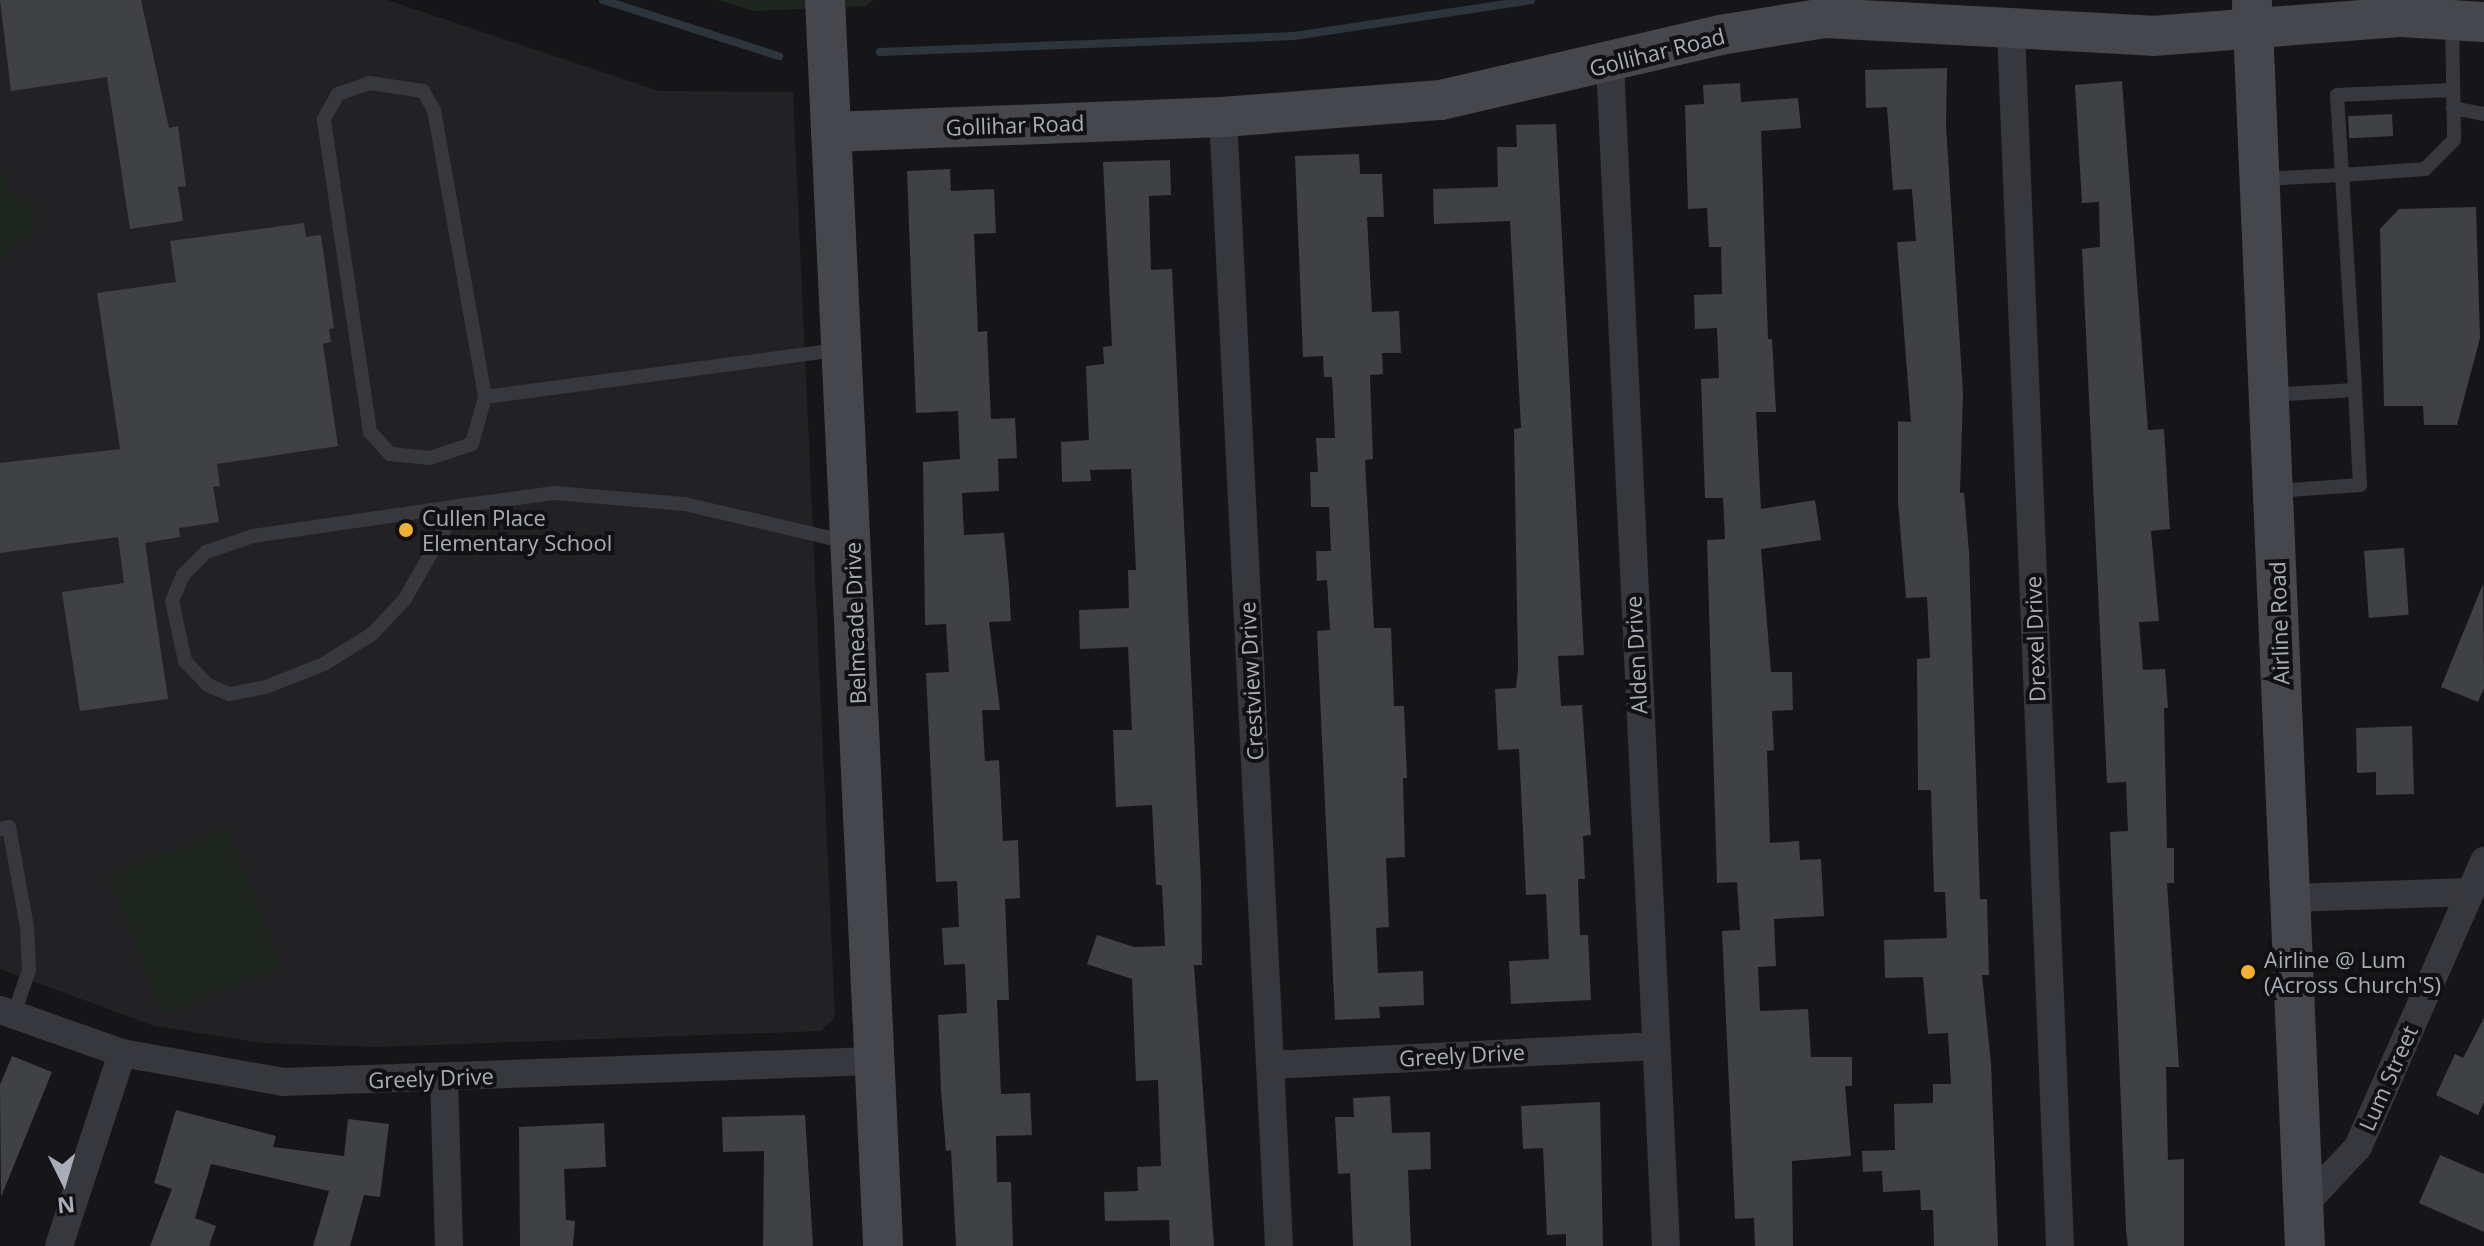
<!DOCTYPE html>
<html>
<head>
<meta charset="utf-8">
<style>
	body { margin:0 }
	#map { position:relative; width:2484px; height:1246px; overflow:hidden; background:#161618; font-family:"Open Sans",sans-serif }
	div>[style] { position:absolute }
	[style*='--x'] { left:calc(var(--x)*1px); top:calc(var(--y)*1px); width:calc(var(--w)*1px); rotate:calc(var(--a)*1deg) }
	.built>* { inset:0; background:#222225 }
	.green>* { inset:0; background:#1e261f; transform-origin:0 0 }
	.stream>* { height:8px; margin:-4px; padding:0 4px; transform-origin:4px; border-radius:4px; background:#2c353c }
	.building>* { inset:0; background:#404145; transform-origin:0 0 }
	.lane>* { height:14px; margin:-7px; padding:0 7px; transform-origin:7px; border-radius:7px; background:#37383d }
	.street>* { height:28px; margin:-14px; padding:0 14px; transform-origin:14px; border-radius:14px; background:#37383d }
	.secondary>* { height:40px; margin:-20px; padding:0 20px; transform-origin:20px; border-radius:20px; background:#45474d }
	.dots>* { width:22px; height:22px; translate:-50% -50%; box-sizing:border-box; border:4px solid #111113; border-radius:50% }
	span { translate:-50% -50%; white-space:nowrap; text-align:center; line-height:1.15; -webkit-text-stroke:8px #111113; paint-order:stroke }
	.street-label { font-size:22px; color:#a8adb8 }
	.poi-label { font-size:22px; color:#a8adb8 }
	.left { translate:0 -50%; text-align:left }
	.north { position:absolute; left:24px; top:1142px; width:80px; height:80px; -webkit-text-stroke:6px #111113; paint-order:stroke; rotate:175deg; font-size:22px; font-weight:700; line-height:32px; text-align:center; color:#a8adb8 }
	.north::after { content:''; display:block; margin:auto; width:28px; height:36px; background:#a8adb8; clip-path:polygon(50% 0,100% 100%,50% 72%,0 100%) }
</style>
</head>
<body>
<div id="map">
	<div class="built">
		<i style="clip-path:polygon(0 0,387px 0,659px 91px,793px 92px,835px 1017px,821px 1031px,377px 1047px,263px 1043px,154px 1026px,0 969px)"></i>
	</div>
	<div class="green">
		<i style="clip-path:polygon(717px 0,873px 0,866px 6px,754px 11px)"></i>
		<i style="clip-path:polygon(0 170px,10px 176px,10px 197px,33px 203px,36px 229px,0 257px)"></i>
		<i style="left:228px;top:829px;width:149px;height:128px;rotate:69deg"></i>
	</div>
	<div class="stream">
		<i style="--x:603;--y:0;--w:185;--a:17.7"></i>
		<i style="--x:880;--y:52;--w:414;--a:-2.2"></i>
		<i style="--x:1294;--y:36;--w:240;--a:-8.6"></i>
	</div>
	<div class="building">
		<i style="clip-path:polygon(0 0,141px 0,169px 128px,178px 126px,186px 186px,178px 187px,183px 221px,130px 229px,107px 77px,11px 91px)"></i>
		<i style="clip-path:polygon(1947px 68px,1946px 125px,1963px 393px,1960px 493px,1964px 493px,1969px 552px,1980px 899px,1987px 899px,1989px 975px,1982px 975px,1991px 1064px,1998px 1246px,1934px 1246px,1933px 1210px,1921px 1210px,1920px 1190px,1883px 1192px,1882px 1171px,1863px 1172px,1862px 1151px,1895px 1150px,1894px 1104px,1933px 1103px,1933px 1084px,1951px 1084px,1948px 1033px,1928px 1034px,1923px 977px,1885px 978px,1884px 940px,1947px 938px,1945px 892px,1934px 892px,1931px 790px,1918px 790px,1917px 659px,1930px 658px,1927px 597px,1906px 598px,1898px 502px,1898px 421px,1911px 422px,1897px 242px,1916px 241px,1912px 189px,1893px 190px,1887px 107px,1866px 108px,1865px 70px)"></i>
		<i style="clip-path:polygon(2122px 81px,2148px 430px,2164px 429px,2170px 529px,2151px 531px,2159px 621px,2139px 622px,2143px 670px,2165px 669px,2168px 708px,2164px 708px,2167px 848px,2174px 848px,2174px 883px,2167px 883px,2179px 1067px,2166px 1067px,2168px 1160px,2184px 1159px,2184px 1246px,2128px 1246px,2126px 1230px,2110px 832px,2128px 831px,2126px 782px,2107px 783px,2082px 249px,2100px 247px,2099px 202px,2082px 203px,2075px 85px)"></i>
		<i style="clip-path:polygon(1740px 83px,1741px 102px,1798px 98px,1801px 128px,1761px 131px,1768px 339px,1772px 339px,1776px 412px,1756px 412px,1761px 509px,1815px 500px,1821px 540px,1761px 549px,1771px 672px,1792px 672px,1793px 710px,1772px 711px,1774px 750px,1767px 751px,1770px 843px,1799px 841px,1800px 860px,1821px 859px,1824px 916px,1774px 919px,1776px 966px,1758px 967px,1760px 1011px,1808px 1009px,1811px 1057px,1852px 1057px,1852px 1086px,1845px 1086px,1851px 1156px,1792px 1161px,1793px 1246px,1755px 1246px,1754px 1218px,1735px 1219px,1722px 931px,1740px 930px,1737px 882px,1717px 883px,1707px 540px,1725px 539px,1723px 498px,1705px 498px,1701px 379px,1719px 378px,1717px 328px,1695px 329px,1694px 295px,1722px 294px,1721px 247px,1709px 247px,1707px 208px,1688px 209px,1685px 105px,1704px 104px,1703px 85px)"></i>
		<i style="left:2392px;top:114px;width:22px;height:44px;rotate:87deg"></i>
		<i style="clip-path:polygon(1556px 124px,1584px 655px,1558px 656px,1561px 706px,1582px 705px,1591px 835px,1583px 836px,1585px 879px,1578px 879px,1580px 935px,1588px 935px,1591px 1000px,1511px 1004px,1509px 961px,1549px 959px,1546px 894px,1526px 895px,1519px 749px,1498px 750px,1495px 689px,1516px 688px,1518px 668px,1514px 429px,1521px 428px,1510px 221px,1434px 224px,1433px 189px,1498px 187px,1497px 147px,1517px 147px,1516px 125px)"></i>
		<i style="clip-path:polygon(1359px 154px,1360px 174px,1382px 174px,1384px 217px,1367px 217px,1372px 312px,1399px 311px,1401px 353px,1382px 353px,1383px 374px,1370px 375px,1373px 459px,1365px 460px,1374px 628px,1391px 628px,1394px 706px,1404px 706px,1407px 778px,1403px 778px,1405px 857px,1386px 858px,1389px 927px,1376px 928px,1378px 973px,1423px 971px,1424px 1005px,1379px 1007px,1380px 1018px,1335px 1020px,1317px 631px,1330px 630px,1327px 580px,1317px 581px,1316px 551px,1331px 551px,1329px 507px,1311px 507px,1310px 472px,1318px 472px,1316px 438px,1335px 438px,1332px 377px,1324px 377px,1323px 356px,1303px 357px,1295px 156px)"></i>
		<i style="clip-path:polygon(1170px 160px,1171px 195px,1149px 196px,1151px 270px,1172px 269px,1201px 883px,1202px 965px,1194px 965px,1214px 1246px,1170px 1246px,1169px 1220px,1105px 1221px,1104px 1192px,1138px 1191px,1137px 1167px,1161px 1166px,1158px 1080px,1136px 1081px,1132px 979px,1087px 964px,1097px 935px,1134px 947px,1165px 946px,1162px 885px,1156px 885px,1152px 805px,1116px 807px,1113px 730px,1132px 730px,1128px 647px,1080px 649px,1079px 610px,1129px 608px,1128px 570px,1136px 570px,1131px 469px,1090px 470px,1091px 481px,1062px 482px,1061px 442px,1089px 440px,1086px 366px,1104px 364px,1103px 347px,1112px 346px,1103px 162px)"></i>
		<i style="clip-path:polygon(950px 169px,951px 191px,994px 189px,996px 233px,974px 234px,978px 332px,987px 331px,991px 419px,1015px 418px,1017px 458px,998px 459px,999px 491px,962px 493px,964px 535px,1004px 533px,1009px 586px,1011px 621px,989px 622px,1000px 710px,982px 710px,985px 761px,999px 760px,1003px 841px,1018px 840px,1020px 898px,1005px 899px,1009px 1000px,997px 1000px,1001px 1094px,1030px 1093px,1032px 1135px,996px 1136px,997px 1182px,1011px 1182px,1013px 1246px,956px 1246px,951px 1150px,946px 1151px,941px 1090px,938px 1015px,967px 1013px,965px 964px,944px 965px,942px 928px,959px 927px,957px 881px,936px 882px,926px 673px,949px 672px,946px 624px,925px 625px,923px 462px,960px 459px,958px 411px,916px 413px,907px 171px)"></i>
		<i style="clip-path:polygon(2476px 207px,2480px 338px,2457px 425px,2424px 425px,2423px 406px,2384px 406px,2380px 229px,2399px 209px)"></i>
		<i style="clip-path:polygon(304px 223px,306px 237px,321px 235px,334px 328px,329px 329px,331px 342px,323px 344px,338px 446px,217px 464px,220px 486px,213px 487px,219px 522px,179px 528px,180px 537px,145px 543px,168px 699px,80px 711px,62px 592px,124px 583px,118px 537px,0 553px,0 463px,120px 449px,97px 293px,176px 282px,170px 241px)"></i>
		<i style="left:2404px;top:548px;width:67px;height:40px;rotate:86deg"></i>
		<i style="clip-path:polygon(2483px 584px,2484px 688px,2478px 702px,2441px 687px)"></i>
		<i style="clip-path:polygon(2412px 726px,2414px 794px,2376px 795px,2376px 772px,2357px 773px,2356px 728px)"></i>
		<i style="clip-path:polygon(2484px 1018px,2484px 1102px,2478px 1115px,2436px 1095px,2455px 1054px,2463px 1058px)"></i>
		<i style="clip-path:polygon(12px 1056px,52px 1072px,1px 1197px,0 1085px)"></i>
		<i style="clip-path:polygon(1390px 1096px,1392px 1133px,1430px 1132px,1431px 1169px,1408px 1170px,1411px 1246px,1353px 1246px,1350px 1173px,1338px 1174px,1335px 1117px,1354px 1117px,1353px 1098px)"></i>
		<i style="clip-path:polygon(1600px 1102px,1603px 1246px,1566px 1246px,1566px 1234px,1547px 1235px,1543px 1148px,1523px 1149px,1521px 1106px)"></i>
		<i style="clip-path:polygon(176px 1110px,276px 1136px,273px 1147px,344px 1156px,348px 1119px,389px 1124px,380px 1197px,364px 1195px,350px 1246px,313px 1246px,329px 1191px,211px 1164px,195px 1218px,216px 1226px,209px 1246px,150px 1246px,172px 1189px,154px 1183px)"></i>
		<i style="clip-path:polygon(805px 1115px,813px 1246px,763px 1246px,764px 1151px,723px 1152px,722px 1117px)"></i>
		<i style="clip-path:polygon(604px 1123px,606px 1167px,564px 1169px,566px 1220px,575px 1221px,573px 1246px,520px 1246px,519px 1127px)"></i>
		<i style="clip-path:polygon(2440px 1155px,2484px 1174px,2484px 1232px,2419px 1203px)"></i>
	</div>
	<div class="lane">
		<i style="--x:2452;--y:21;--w:119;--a:89"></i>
		<i style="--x:2454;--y:140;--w:41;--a:135"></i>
		<i style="--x:2425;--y:169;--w:83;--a:175.9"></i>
		<i style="--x:2342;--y:175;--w:80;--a:-93.6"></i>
		<i style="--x:2337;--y:95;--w:116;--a:-2.5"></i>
		<i style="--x:370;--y:83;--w:54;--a:8.6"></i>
		<i style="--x:423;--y:91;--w:22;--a:60"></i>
		<i style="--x:434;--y:110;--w:291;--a:79.9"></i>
		<i style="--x:485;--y:397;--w:49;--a:105.5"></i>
		<i style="--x:472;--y:444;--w:44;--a:161.6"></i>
		<i style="--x:430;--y:458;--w:40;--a:-174.3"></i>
		<i style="--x:390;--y:454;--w:30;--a:-132"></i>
		<i style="--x:370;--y:432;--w:316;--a:-98.4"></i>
		<i style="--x:324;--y:119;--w:29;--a:-61"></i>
		<i style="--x:338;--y:94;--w:34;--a:-19"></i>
		<i style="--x:2453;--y:108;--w:32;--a:11"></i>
		<i style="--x:2263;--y:179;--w:79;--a:-2.9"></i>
		<i style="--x:2342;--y:175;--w:215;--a:86.5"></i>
		<i style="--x:2269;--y:395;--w:86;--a:-3.3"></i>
		<i style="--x:2355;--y:390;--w:95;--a:87"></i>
		<i style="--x:2360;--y:485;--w:86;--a:176"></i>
		<i style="--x:485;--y:397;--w:356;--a:-7.6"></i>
		<i style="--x:458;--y:506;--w:107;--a:119.7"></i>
		<i style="--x:405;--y:599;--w:48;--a:133.3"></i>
		<i style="--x:372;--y:634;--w:57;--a:148"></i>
		<i style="--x:324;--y:664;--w:62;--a:158.4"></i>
		<i style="--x:266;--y:687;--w:38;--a:169"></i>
		<i style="--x:229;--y:694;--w:23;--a:-157"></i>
		<i style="--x:208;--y:685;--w:33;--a:-134"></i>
		<i style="--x:185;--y:661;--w:61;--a:-102.2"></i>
		<i style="--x:172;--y:601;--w:28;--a:-67"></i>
		<i style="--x:183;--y:575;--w:33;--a:-45"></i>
		<i style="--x:206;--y:552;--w:50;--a:-18.8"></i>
		<i style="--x:253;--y:536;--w:207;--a:-8.3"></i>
		<i style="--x:458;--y:506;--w:97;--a:-7.7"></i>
		<i style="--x:554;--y:493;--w:131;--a:4.8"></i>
		<i style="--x:685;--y:504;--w:166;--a:13.2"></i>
		<i style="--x:0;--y:829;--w:9;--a:-13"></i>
		<i style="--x:9;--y:827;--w:102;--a:79.8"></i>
		<i style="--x:27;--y:927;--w:43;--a:87.3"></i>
		<i style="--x:29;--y:970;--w:50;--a:108.8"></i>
	</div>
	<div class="street">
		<i style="--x:2011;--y:31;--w:1216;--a:87.69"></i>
		<i style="--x:1610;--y:64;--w:1183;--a:87.29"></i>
		<i style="--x:1223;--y:117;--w:1130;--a:87.16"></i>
		<i style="--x:2290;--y:898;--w:180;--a:-1.9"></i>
		<i style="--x:0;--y:1010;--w:129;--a:19.4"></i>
		<i style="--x:122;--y:1053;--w:164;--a:10.2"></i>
		<i style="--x:283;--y:1082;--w:590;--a:-2.04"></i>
		<i style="--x:1270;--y:1065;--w:383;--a:-2.8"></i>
		<i style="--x:444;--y:1078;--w:168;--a:88.3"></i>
		<i style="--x:2303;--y:1206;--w:81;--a:-47"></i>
		<i style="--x:2358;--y:1147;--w:313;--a:-66.2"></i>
		<i style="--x:59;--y:1246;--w:203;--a:-71.9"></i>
	</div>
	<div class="secondary">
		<i style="--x:825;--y:0;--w:1247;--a:87.33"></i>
		<i style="--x:2252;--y:3;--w:1244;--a:87.56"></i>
		<i style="--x:831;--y:132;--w:392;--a:-2.2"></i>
		<i style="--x:1223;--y:117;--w:219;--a:-4.5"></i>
		<i style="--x:1441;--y:100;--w:286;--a:-13.1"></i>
		<i style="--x:1720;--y:35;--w:106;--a:-9.2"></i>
		<i style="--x:1825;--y:18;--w:328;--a:3.1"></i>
		<i style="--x:2153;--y:36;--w:249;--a:-4.4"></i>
		<i style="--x:2401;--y:17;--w:83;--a:3.4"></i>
	</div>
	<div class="dots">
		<i style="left:406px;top:530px;background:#f2b134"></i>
		<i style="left:2248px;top:972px;background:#f2b134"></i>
	</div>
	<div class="street-label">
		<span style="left:1657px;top:52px;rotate:-14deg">Gollihar Road</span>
		<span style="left:1015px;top:125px;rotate:-2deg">Gollihar Road</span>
		<span style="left:855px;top:623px;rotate:-92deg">Belmeade Drive</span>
		<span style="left:2279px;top:623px;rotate:-92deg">Airline Road</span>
		<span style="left:2035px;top:639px;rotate:-92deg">Drexel Drive</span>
		<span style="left:1636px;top:655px;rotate:-93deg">Alden Drive</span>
		<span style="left:1251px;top:681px;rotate:-93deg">Crestview Drive</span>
		<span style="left:1462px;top:1055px;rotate:-3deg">Greely Drive</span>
		<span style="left:431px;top:1078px;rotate:-2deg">Greely Drive</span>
		<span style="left:2388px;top:1078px;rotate:-66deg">Lum Street</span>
	</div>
	<div class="poi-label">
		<span class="left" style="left:422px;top:530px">Cullen Place<br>Elementary School</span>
		<span class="left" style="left:2264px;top:972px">Airline @ Lum<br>(Across Church'S)</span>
	</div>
	<div class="north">N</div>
</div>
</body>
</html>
